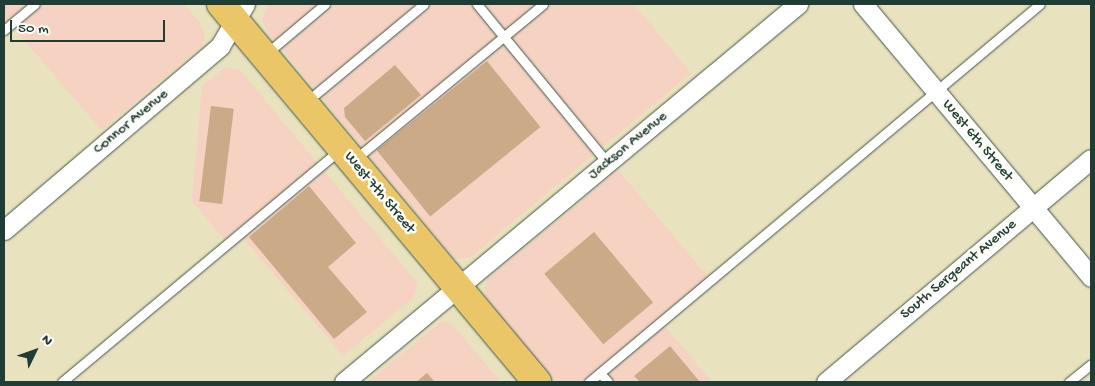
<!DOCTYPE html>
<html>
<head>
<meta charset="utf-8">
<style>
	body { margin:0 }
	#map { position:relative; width:1095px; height:386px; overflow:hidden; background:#e9e2bf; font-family:"Gochi Hand",sans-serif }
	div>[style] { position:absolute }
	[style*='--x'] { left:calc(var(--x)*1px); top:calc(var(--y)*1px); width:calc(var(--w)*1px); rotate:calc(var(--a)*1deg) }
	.built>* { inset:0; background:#f5d2c2 }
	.building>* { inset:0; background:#caaa87; transform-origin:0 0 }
	.roads { filter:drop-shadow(0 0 1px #3d5649) drop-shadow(0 0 1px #3d5649) }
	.service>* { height:9px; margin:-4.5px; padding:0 4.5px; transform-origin:4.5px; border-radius:4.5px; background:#fff }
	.minor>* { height:19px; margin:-9.5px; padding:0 9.5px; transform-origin:9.5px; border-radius:9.5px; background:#fff }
	.primary>* { height:28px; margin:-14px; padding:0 14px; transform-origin:14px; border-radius:14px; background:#eac669 }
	span { translate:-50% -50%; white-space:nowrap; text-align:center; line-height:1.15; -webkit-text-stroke:5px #fdfcf7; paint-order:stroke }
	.street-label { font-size:15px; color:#1f3d34 }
	.frame { position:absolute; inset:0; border:5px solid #1f3d34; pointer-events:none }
	.north { position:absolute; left:10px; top:326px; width:50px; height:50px; -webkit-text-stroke:4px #fdfcf7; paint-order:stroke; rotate:48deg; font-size:14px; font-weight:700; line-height:20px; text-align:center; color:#1f3d34 }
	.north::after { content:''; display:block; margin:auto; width:18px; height:22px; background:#1f3d34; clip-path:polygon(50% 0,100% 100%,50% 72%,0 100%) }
	.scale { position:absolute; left:10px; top:20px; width:155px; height:22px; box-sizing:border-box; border:2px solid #1f3d34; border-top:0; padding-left:6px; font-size:15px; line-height:18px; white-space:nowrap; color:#1f3d34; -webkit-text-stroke:4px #fdfcf7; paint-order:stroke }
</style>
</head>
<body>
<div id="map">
	<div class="built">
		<i style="clip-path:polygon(4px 4px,184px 4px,201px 24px,205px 35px,202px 46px,101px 130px,4px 16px)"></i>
		<i style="clip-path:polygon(268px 4px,634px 4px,691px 73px,471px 257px,458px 259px,452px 256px,267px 31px,262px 20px)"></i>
		<i style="clip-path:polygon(226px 67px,240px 70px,418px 284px,414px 297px,343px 356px,244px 239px,232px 249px,192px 201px,202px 85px)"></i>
		<i style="clip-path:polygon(618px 170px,714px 284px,664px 325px,712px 382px,555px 382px,485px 296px,487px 279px)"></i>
		<i style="clip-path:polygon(442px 321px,453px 325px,501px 382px,367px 382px)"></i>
	</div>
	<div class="building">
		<i style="left:487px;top:61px;width:85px;height:142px;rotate:51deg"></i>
		<i style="clip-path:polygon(395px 65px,421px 95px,365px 141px,345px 117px,344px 108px)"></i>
		<i style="left:211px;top:106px;width:23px;height:96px;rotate:7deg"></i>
		<i style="clip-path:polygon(309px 186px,356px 243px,328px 267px,367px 312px,334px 339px,249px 237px)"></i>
		<i style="left:594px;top:232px;width:92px;height:65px;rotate:50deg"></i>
		<i style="clip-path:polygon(670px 346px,700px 382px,640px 382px,634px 376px)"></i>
		<i style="clip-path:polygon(427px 373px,435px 382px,416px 382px)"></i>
	</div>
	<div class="roads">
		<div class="service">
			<i style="--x:477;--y:4;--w:205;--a:50.6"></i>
			<i style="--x:4;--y:30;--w:40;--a:-40"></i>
			<i style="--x:267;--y:53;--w:76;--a:-40.2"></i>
			<i style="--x:306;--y:102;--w:153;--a:-39.7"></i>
			<i style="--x:354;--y:160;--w:245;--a:-39.5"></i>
			<i style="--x:600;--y:373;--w:12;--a:48"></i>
			<i style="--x:62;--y:382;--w:361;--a:-39.9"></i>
			<i style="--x:589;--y:382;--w:588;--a:-39.97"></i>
			<i style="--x:1069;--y:382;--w:28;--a:-39"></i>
		</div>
		<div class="minor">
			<i style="--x:863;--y:4;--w:356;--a:50.1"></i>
			<i style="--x:4;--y:230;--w:284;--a:-40.4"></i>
			<i style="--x:220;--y:46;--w:49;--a:-59.2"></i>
			<i style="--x:344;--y:382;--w:591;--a:-39.78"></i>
			<i style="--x:826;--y:382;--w:346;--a:-40.1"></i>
		</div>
		<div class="primary">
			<i style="--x:221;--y:4;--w:493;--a:50.1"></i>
		</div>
	</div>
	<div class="street-label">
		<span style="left:131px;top:122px;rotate:-40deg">Connor Avenue</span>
		<span style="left:977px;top:141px;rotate:50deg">West 6th Street</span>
		<span style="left:628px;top:146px;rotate:-40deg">Jackson Avenue</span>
		<span style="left:379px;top:193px;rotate:50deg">West 7th Street</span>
		<span style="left:959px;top:270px;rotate:-40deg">South Sergeant Avenue</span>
	</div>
	<div class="frame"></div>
	<div class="north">N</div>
	<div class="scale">50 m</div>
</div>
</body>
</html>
